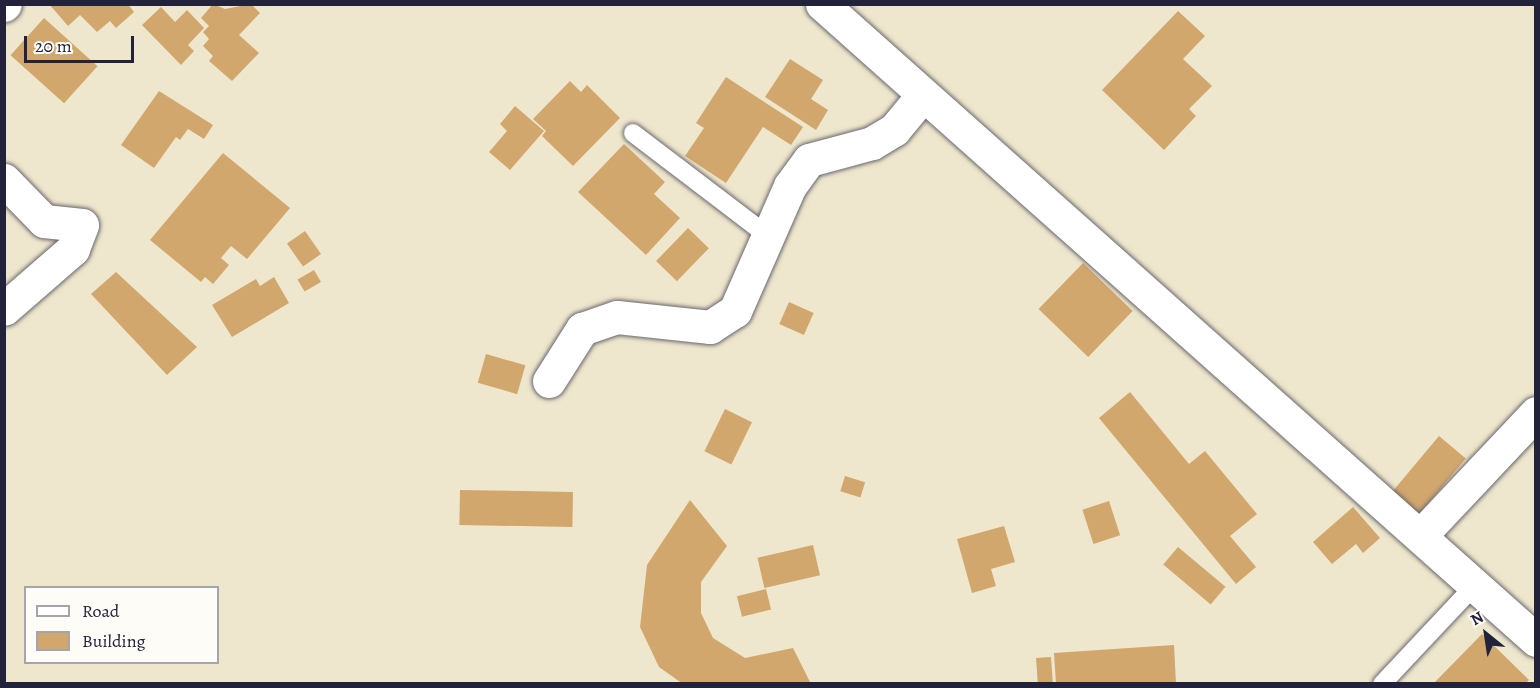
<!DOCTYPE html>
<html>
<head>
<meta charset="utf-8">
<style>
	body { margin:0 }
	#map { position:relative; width:1540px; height:688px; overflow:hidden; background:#efe7cd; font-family:Alegreya,serif }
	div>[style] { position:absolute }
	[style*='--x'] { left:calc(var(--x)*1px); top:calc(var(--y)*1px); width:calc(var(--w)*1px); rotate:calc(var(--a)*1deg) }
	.building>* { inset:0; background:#d1a76d; transform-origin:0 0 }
	.roads { filter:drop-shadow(0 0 2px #6a676e) drop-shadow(0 0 2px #6a676e) }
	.service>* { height:18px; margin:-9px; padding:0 9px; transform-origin:9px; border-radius:9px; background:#fff }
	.minor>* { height:33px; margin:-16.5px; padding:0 16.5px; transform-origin:16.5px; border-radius:16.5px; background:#fff }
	span { translate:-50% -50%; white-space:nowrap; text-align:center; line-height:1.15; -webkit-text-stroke:4.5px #fdfcf7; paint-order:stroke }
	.frame { position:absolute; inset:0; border:6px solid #22223b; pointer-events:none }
	.legend { position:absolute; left:24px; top:586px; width:195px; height:78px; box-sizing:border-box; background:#fdfcf7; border:2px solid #a5a5ac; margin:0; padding:8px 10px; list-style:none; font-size:18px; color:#22223b }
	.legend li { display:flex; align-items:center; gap:12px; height:30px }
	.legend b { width:30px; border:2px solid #a5a5ac }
	.north { position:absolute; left:1456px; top:604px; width:60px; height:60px; -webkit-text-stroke:4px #fdfcf7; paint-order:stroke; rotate:330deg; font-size:16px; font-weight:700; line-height:24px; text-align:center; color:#22223b }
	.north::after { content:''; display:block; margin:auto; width:21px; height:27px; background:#22223b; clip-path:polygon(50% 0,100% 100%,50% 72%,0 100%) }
	.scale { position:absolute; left:24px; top:36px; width:110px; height:27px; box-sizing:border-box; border:3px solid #22223b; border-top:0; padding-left:8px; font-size:18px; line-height:21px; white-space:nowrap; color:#22223b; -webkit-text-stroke:4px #fdfcf7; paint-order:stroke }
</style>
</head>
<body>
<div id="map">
	<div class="building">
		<i style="clip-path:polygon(49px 4px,128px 4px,134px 12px,116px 28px,110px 21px,97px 32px,80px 15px,68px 26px)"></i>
		<i style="clip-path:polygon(213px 4px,225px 9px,251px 4px,260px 13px,239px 35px,259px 53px,232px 81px,209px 61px,213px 56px,203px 46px,209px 39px,203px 32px,209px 26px,201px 18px)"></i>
		<i style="clip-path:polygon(161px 7px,175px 22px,187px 10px,204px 28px,188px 45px,194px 51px,181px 65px,142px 25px)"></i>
		<i style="clip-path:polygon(1178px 11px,1205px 36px,1183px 59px,1212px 86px,1189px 109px,1196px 116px,1164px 150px,1102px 90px)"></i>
		<i style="left:44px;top:18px;width:72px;height:50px;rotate:42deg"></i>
		<i style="clip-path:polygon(790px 59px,823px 80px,811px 99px,828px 110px,816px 130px,765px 97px)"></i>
		<i style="clip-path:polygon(726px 77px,803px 127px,791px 145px,763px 127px,726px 183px,685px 156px,704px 128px,696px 123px)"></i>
		<i style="clip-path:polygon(570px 81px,581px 92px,587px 85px,620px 118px,573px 166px,542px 136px,546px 131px,533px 119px)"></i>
		<i style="clip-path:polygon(159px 91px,213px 125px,204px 139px,188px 129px,180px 140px,176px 137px,154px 168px,121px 145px)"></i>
		<i style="clip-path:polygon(515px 106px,544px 131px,510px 170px,489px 152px,507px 131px,500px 124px)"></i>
		<i style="clip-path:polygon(624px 144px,665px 182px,654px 194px,680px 218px,646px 255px,578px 192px)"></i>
		<i style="clip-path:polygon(223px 153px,290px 208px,247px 259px,231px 246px,221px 258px,229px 265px,213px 284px,205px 277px,201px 282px,150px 240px)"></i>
		<i style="left:688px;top:228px;width:29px;height:46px;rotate:44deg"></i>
		<i style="left:305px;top:231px;width:28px;height:22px;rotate:55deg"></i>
		<i style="left:1083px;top:263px;width:69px;height:64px;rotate:44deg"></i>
		<i style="left:314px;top:270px;width:14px;height:19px;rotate:60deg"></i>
		<i style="clip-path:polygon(116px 272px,197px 347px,167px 375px,91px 294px)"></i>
		<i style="clip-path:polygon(274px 277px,289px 303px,232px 337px,212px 305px,256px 279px,260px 286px)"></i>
		<i style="left:789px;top:302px;width:27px;height:24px;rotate:24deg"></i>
		<i style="left:486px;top:354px;width:41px;height:30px;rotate:16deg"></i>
		<i style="clip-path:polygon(1130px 392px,1189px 464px,1205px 451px,1257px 514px,1230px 536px,1256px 567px,1236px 584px,1099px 418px)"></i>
		<i style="left:725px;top:409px;width:30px;height:47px;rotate:26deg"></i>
		<i style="left:1439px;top:436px;width:35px;height:73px;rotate:40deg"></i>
		<i style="left:845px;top:476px;width:21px;height:16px;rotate:17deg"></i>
		<i style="left:460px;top:490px;width:113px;height:35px;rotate:1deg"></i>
		<i style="clip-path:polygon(690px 500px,727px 546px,701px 582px,701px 613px,713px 638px,745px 658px,793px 648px,811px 684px,683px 684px,659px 667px,640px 627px,647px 565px)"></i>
		<i style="left:1109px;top:501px;width:36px;height:28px;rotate:72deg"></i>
		<i style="clip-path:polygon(1353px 507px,1380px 538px,1363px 553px,1356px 544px,1332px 564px,1313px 542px)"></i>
		<i style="clip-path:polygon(1004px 526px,1015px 562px,991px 569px,996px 586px,972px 593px,957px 539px)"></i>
		<i style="left:813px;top:545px;width:31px;height:57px;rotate:77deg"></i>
		<i style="left:1178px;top:547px;width:62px;height:23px;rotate:40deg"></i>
		<i style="left:766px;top:589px;width:21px;height:30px;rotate:76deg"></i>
		<i style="clip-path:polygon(1482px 634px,1529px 680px,1525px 684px,1433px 684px)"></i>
		<i style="clip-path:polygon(1174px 645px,1176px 684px,1056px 684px,1054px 653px)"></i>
		<i style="left:1051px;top:657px;width:27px;height:15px;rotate:86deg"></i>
	</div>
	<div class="roads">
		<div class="service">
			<i style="--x:633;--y:133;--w:170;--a:37.3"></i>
			<i style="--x:1382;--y:684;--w:136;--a:-46.8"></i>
		</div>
		<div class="minor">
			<i style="--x:822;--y:4;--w:956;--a:41.69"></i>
			<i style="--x:4;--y:5;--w:1;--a:-45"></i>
			<i style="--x:4;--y:180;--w:57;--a:45.7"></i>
			<i style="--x:44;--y:221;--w:38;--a:6"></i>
			<i style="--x:82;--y:225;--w:26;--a:111"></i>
			<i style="--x:73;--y:249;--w:91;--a:139"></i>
			<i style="--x:549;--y:381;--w:62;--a:-57.6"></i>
			<i style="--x:582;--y:329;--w:37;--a:-19"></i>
			<i style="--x:617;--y:317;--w:94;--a:6.1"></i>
			<i style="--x:710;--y:327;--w:30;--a:-33"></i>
			<i style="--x:735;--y:311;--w:137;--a:-66.3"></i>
			<i style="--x:790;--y:186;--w:32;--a:-54"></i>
			<i style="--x:809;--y:160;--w:65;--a:-15.1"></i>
			<i style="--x:872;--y:143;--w:26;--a:-31"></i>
			<i style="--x:894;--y:130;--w:45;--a:-50.4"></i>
			<i style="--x:1420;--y:536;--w:169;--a:-46.7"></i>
		</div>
	</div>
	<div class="frame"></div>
	<ul class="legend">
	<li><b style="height:8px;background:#fff"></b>Road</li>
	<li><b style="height:16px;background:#d1a76d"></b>Building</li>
	</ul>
	<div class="north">N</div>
	<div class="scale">20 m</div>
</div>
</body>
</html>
